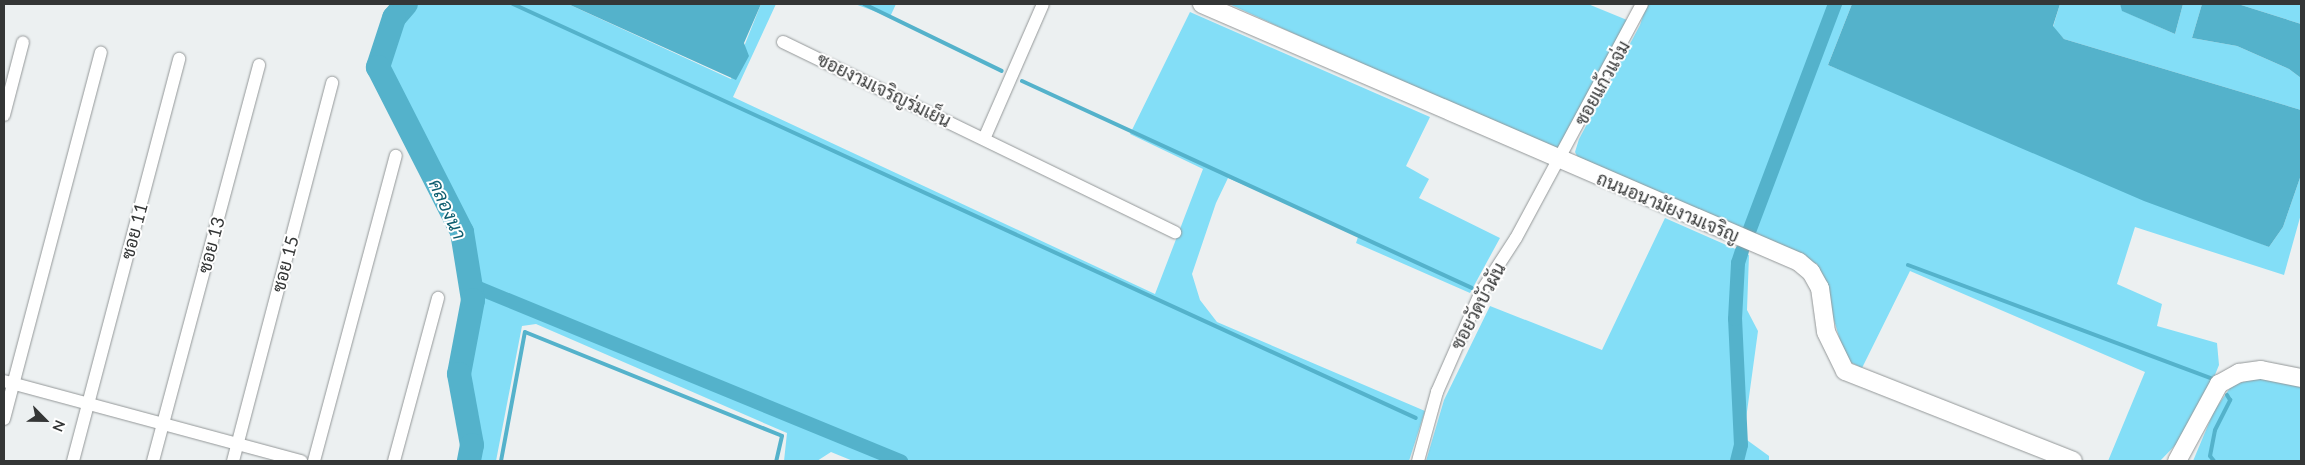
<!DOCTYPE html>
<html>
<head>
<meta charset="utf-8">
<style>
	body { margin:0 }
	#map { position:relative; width:2305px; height:465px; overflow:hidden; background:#ecf0f1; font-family:Lato,Sarabun,sans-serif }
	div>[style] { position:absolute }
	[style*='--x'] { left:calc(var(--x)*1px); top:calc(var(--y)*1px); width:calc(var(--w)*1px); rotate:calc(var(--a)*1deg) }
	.green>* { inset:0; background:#83def7 }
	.water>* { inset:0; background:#54b2cb }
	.stream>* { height:4px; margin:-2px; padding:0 2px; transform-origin:2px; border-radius:2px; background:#54b2cb }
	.canal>* { height:14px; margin:-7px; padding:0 7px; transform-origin:7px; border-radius:7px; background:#54b2cb }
	.river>* { height:24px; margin:-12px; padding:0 12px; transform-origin:12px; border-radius:12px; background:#54b2cb }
	.roads { filter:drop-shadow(0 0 1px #939798) drop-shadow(0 0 1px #939798) }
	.street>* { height:12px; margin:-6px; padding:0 6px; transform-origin:6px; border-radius:6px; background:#fff }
	.secondary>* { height:18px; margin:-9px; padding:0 9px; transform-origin:9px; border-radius:9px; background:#fff }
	span { translate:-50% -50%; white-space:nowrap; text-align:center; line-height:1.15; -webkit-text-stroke:4px #fff; paint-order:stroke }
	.street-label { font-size:18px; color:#343636 }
	.water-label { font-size:19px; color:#0f5e70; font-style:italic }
	.frame { position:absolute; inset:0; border:5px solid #343636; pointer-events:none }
	.north { position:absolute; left:20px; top:395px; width:50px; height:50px; -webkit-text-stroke:4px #fff; paint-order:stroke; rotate:113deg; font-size:14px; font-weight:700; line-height:20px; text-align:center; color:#343636 }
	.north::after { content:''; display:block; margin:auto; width:18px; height:22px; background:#343636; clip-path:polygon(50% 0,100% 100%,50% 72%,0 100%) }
</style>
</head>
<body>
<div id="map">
	<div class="green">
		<i style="clip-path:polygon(413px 4px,568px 4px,731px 79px,761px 4px,776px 4px,733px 97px,1155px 294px,1203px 169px,1130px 134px,1190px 12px,1430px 117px,1406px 166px,1429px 179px,1419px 198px,1500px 238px,1470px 293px,1356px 243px,1359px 234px,1228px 178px,1216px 203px,1192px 274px,1200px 300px,1217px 322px,1425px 411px,1409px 461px,853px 461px,831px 452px,817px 461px,784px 461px,787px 433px,536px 324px,522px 326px,496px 461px,474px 461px,476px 435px,466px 360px,479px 303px,469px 234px,385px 68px,396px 29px)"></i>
		<i style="clip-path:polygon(855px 4px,896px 4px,890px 17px)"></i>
		<i style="clip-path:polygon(1229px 4px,1588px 4px,1627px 20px,1557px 153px)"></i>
		<i style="clip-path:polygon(1647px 4px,1852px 4px,1828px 65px,2269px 247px,2283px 227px,2301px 175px,2301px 214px,2284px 275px,2135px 227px,2117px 284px,2162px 304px,2157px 326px,2217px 343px,2219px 365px,2210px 387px,2185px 435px,2160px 461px,2108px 461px,2145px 372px,1910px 271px,1862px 368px,1846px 360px,1817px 264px,1580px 162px,1575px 152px,1579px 139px,1640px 25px)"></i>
		<i style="clip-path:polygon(2060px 4px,2120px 4px,2123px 11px,2175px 34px,2183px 4px,2202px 4px,2192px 38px,2237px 46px,2289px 69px,2301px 78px,2301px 110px,2064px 39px,2053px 27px)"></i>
		<i style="clip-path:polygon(2238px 4px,2301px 4px,2301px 24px)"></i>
		<i style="clip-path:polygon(1665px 218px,1749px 255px,1747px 310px,1758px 331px,1746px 419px,1747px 440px,1769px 456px,1769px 461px,1426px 461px,1444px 400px,1490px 306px,1602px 350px)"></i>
		<i style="clip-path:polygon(2257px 378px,2301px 385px,2301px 461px,2193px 461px,2214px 411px,2232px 385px)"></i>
	</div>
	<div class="water">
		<i style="clip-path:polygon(568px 4px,761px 4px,744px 43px,749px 56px,736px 80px)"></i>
		<i style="clip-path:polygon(1852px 4px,2060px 4px,2053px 26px,2064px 39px,2301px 110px,2301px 175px,2283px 227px,2269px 247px,2144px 201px,1828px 65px)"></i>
		<i style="clip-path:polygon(2120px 4px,2183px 4px,2175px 34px,2122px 11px)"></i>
		<i style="clip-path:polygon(2202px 4px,2238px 4px,2301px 24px,2301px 78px,2289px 69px,2237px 46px,2192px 38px)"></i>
	</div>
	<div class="stream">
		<i style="--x:513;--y:4;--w:993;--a:24.63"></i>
		<i style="--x:864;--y:4;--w:153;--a:25.9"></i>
		<i style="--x:1022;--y:81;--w:495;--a:24.7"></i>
		<i style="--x:1908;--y:265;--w:326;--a:20.5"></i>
		<i style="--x:501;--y:461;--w:131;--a:-79.5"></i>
		<i style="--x:525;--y:332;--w:277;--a:22"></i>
		<i style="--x:782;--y:436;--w:26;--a:103"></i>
		<i style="--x:2214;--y:461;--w:6;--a:-129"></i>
		<i style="--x:2210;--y:456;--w:26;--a:-79"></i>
		<i style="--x:2215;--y:430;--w:34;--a:-63"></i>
		<i style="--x:2230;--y:400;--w:6;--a:-121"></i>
	</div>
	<div class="canal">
		<i style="--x:1750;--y:229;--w:241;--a:-69.3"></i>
		<i style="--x:471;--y:285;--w:465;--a:22.3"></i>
		<i style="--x:1737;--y:461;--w:16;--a:-76"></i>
		<i style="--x:1741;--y:445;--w:126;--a:-92.7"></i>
		<i style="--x:1735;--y:319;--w:56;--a:-86.9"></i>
		<i style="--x:1738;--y:263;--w:13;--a:-72"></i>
	</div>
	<div class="river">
		<i style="--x:406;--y:4;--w:18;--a:131"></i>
		<i style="--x:394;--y:18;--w:52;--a:108.1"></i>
		<i style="--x:378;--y:67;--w:185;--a:63"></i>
		<i style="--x:462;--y:232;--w:69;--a:80.8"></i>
		<i style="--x:473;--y:300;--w:75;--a:100.7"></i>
		<i style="--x:459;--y:374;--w:72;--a:79.6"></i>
		<i style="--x:472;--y:445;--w:16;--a:101"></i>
	</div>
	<div class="roads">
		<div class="street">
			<i style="--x:783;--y:42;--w:436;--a:25.9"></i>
			<i style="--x:4;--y:115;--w:75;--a:-75.4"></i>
			<i style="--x:984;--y:139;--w:147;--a:-66.4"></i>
			<i style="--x:4;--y:381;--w:308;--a:15.1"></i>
			<i style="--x:4;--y:419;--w:379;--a:-75.2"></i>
			<i style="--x:73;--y:461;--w:416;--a:-75.2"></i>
			<i style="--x:153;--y:461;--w:410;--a:-75"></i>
			<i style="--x:233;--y:461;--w:391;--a:-75.3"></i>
			<i style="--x:314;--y:461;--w:316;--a:-75"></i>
			<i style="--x:394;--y:461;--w:169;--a:-74.9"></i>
			<i style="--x:1418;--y:461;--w:72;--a:-74.6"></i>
			<i style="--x:1437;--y:392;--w:109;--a:-66.3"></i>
			<i style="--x:1481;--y:292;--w:64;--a:-57.1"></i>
			<i style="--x:1516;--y:238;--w:266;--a:-61.7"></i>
		</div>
		<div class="secondary">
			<i style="--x:1202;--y:4;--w:650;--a:23.37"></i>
			<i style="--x:1799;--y:262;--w:16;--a:40"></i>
			<i style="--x:1811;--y:272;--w:18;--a:61"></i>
			<i style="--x:1820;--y:288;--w:44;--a:82.2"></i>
			<i style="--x:1826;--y:332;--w:43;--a:64"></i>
			<i style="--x:1845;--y:371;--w:245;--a:21.5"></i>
			<i style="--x:2177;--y:461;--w:88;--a:-61.4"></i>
			<i style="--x:2219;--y:384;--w:23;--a:-29"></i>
			<i style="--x:2239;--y:373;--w:22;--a:-8"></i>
			<i style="--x:2261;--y:370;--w:41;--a:11.3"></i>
		</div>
	</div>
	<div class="street-label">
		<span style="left:1602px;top:83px;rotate:-61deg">ซอยแก้วแจ่ม</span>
		<span style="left:884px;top:90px;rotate:26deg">ซอยงามเจริญร่มเย็น</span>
		<span style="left:1668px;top:207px;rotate:23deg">ถนนอนามัยงามเจริญ</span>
		<span style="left:134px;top:231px;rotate:-75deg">ซอย 11</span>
		<span style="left:211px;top:245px;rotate:-75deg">ซอย 13</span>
		<span style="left:285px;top:264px;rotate:-75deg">ซอย 15</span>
		<span style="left:1478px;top:306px;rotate:-62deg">ซอยวัดบัวผัน</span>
	</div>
	<div class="water-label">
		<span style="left:448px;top:209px;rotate:66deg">คลองนา</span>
	</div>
	<div class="frame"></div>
	<div class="north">N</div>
</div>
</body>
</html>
